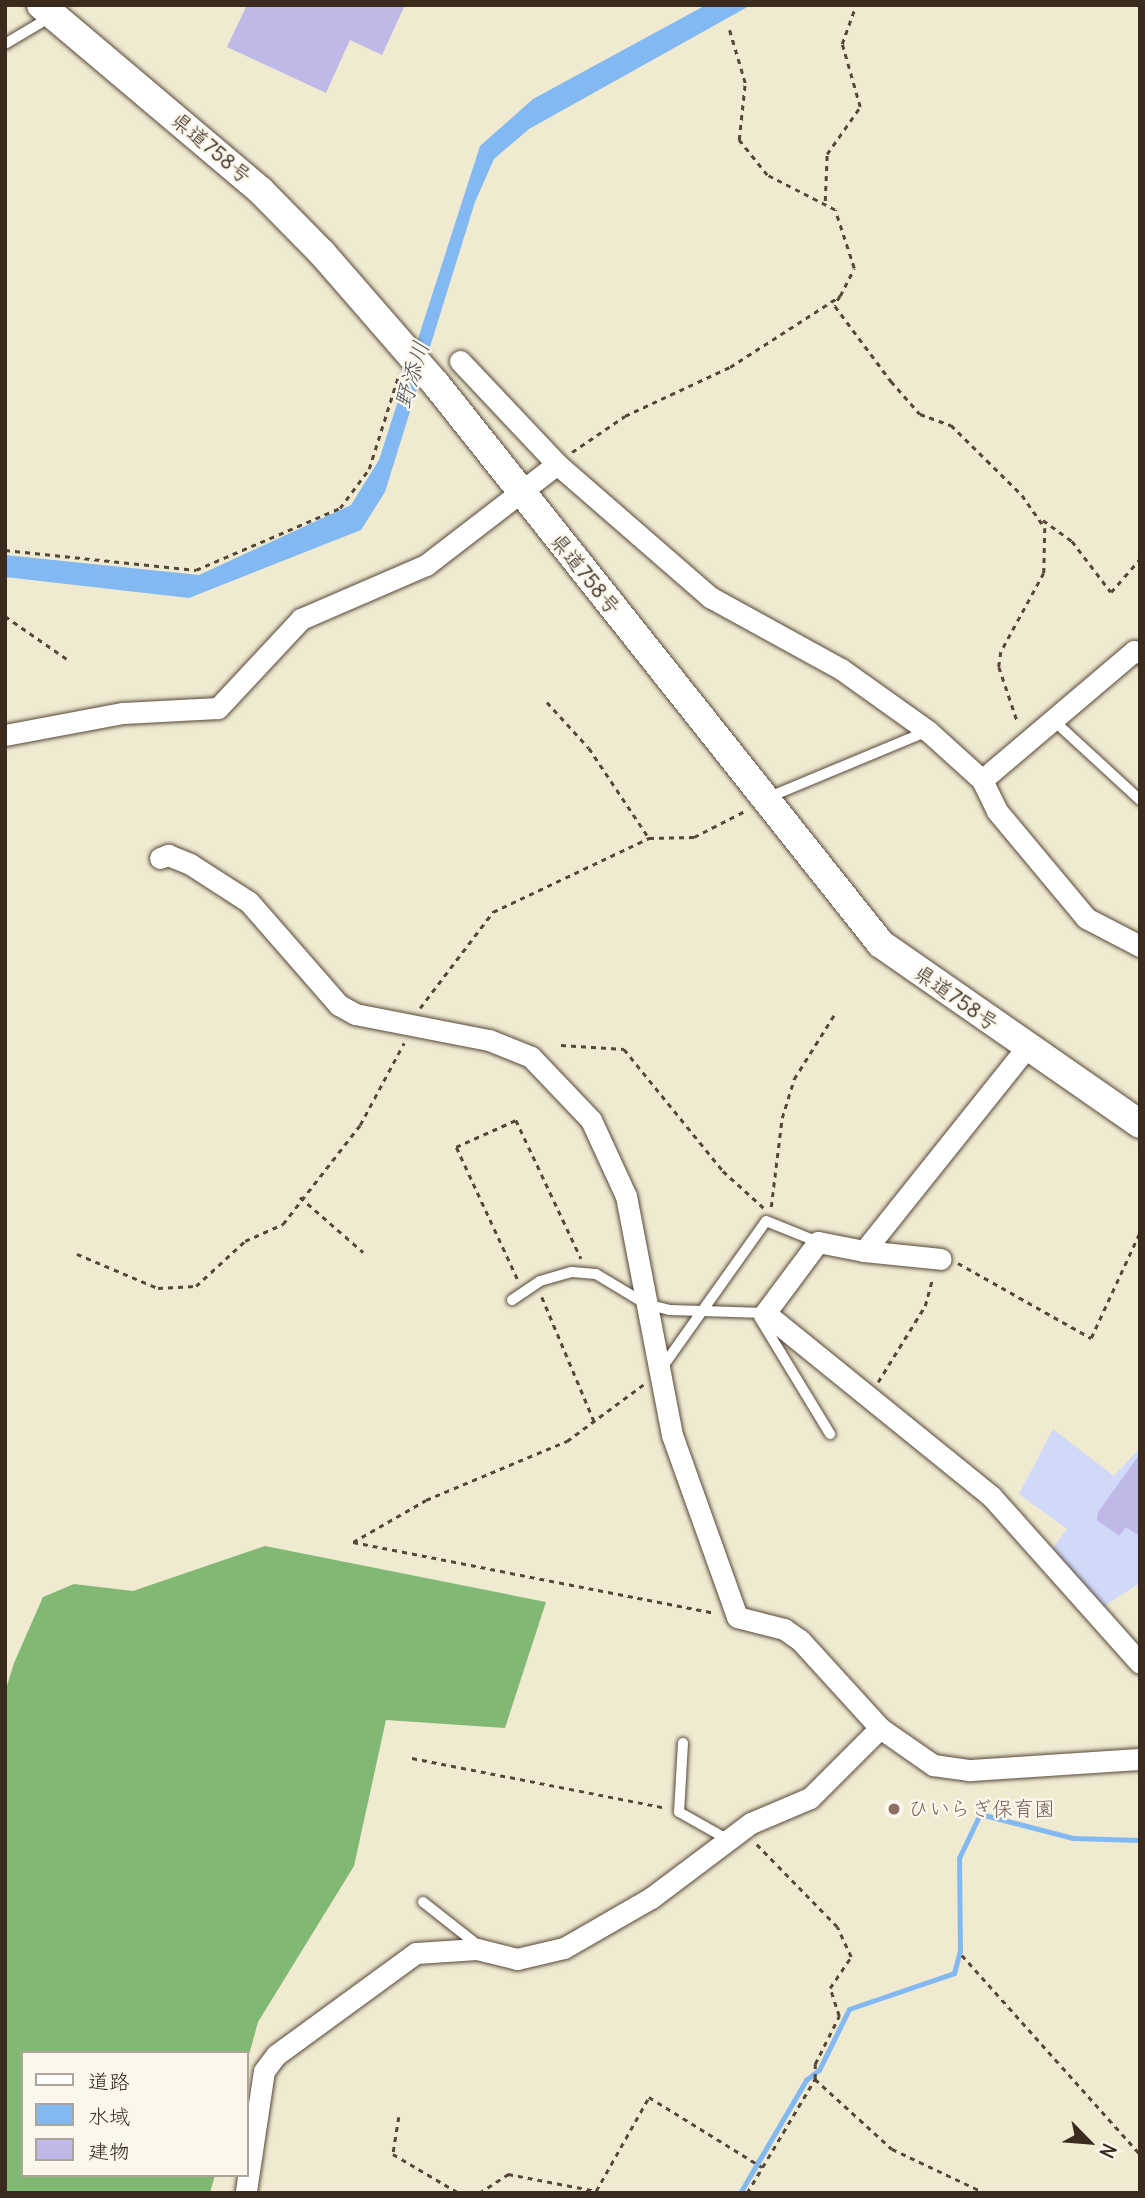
<!DOCTYPE html>
<html>
<head>
<meta charset="utf-8">
<style>
	body { margin:0 }
	#map { position:relative; width:1145px; height:2198px; overflow:hidden; background:#f0ead1; font-family:Delius,"Klee One",sans-serif }
	div>[style] { position:absolute }
	[style*='--x'] { left:calc(var(--x)*1px); top:calc(var(--y)*1px); width:calc(var(--w)*1px); rotate:calc(var(--a)*1deg) }
	.built>* { inset:0; background:#d1d9f9 }
	.forest>* { inset:0; background:#81b874 }
	.water>* { inset:0; background:#82b9f2 }
	.stream>* { height:5px; margin:-2.5px; padding:0 2.5px; transform-origin:2.5px; border-radius:2.5px; background:#82b9f2 }
	.building>* { inset:0; background:#bfb9e7 }
	.path>* { height:2.5px; margin-top:-1.25px; transform-origin:0; background:repeating-linear-gradient(90deg,#564739 0 5px,transparent 0 10px) }
	.roads { filter:drop-shadow(0 0 2px #564739) drop-shadow(0 0 2px #564739) }
	.service>* { height:10px; margin:-5px; padding:0 5px; transform-origin:5px; border-radius:5px; background:#fff }
	.minor>* { height:21px; margin:-10.5px; padding:0 10.5px; transform-origin:10.5px; border-radius:10.5px; background:#fff }
	.secondary>* { height:28px; margin:-14px; padding:0 14px; transform-origin:14px; border-radius:14px; background:#fff }
	.dots>* { width:19px; height:19px; translate:-50% -50%; box-sizing:border-box; border:4px solid #fbf7ec; border-radius:50% }
	span { translate:-50% -50%; white-space:nowrap; text-align:center; line-height:1.15; -webkit-text-stroke:5px #fbf7ec; paint-order:stroke }
	.street-label { font-size:21px; color:#3b2a1e }
	.education-label { font-size:21px; color:#785e54 }
	.left { translate:0 -50%; text-align:left }
	.water-label { font-size:23px; color:#50555e; font-style:italic }
	.frame { position:absolute; inset:0; border:7px solid #3b2a1e; pointer-events:none }
	.legend { position:absolute; left:21px; top:2051px; width:228px; height:126px; box-sizing:border-box; background:#fbf7ec; border:2px solid #aea59a; margin:0; padding:9px 12px; list-style:none; font-size:21px; color:#3b2a1e }
	.legend li { display:flex; align-items:center; gap:14px; height:35px }
	.legend b { width:35px; border:2px solid #aea59a }
	.north { position:absolute; left:1054px; top:2107px; width:70px; height:70px; -webkit-text-stroke:5px #fbf7ec; paint-order:stroke; rotate:115deg; font-size:19px; font-weight:700; line-height:28px; text-align:center; color:#3b2a1e }
	.north::after { content:''; display:block; margin:auto; width:24px; height:32px; background:#3b2a1e; clip-path:polygon(50% 0,100% 100%,50% 72%,0 100%) }
</style>
</head>
<body>
<div id="map">
	<div class="built">
		<i style="clip-path:polygon(1053px 1429px,1114px 1476px,1140px 1448px,1140px 1583px,1092px 1614px,1046px 1557px,1067px 1529px,1019px 1494px)"></i>
	</div>
	<div class="forest">
		<i style="clip-path:polygon(265px 1546px,546px 1602px,505px 1728px,386px 1720px,354px 1866px,258px 2022px,247px 2062px,247px 2053px,23px 2053px,23px 2175px,215px 2175px,210px 2193px,5px 2193px,5px 1692px,14px 1663px,43px 1597px,74px 1584px,133px 1591px)"></i>
	</div>
	<div class="water">
		<i style="clip-path:polygon(706px 5px,751px 5px,529px 129px,494px 159px,475px 202px,385px 492px,361px 530px,189px 598px,5px 577px,5px 555px,199px 575px,351px 505px,379px 460px,480px 146px,533px 99px)"></i>
	</div>
	<div class="stream">
		<i style="--x:740;--y:2193;--w:131;--a:-59.7"></i>
		<i style="--x:806;--y:2080;--w:16;--a:-38"></i>
		<i style="--x:819;--y:2070;--w:68;--a:-63.8"></i>
		<i style="--x:849;--y:2009;--w:111;--a:-18.9"></i>
		<i style="--x:954;--y:1973;--w:23;--a:-75"></i>
		<i style="--x:960;--y:1951;--w:93;--a:-90.6"></i>
		<i style="--x:959;--y:1858;--w:49;--a:-64.5"></i>
		<i style="--x:980;--y:1814;--w:96;--a:14.5"></i>
		<i style="--x:1073;--y:1838;--w:67;--a:1.7"></i>
	</div>
	<div class="building">
		<i style="clip-path:polygon(247px 5px,405px 5px,382px 55px,350px 40px,326px 93px,227px 47px)"></i>
		<i style="clip-path:polygon(1140px 1454px,1140px 1537px,1126px 1527px,1119px 1536px,1097px 1520px,1098px 1512px)"></i>
	</div>
	<div class="path">
		<i style="--x:825;--y:201;--w:47;--a:-87.6"></i>
		<i style="--x:827;--y:154;--w:57;--a:-54.9"></i>
		<i style="--x:860;--y:107;--w:66;--a:-105.9"></i>
		<i style="--x:842;--y:44;--w:41;--a:-70.3"></i>
		<i style="--x:840;--y:296;--w:11;--a:117"></i>
		<i style="--x:835;--y:306;--w:94;--a:53.3"></i>
		<i style="--x:891;--y:381;--w:44;--a:48.7"></i>
		<i style="--x:920;--y:414;--w:33;--a:20"></i>
		<i style="--x:951;--y:425;--w:100;--a:44.6"></i>
		<i style="--x:1022;--y:495;--w:40;--a:55.1"></i>
		<i style="--x:1045;--y:528;--w:45;--a:91.3"></i>
		<i style="--x:1044;--y:573;--w:90;--a:118.6"></i>
		<i style="--x:1001;--y:652;--w:15;--a:98"></i>
		<i style="--x:999;--y:667;--w:59;--a:71.3"></i>
		<i style="--x:572;--y:452;--w:64;--a:-34.2"></i>
		<i style="--x:625;--y:416;--w:116;--a:-25"></i>
		<i style="--x:730;--y:367;--w:131;--a:-32.8"></i>
		<i style="--x:840;--y:296;--w:31;--a:-63"></i>
		<i style="--x:854;--y:268;--w:61;--a:-108.1"></i>
		<i style="--x:835;--y:210;--w:76;--a:-152.8"></i>
		<i style="--x:767;--y:175;--w:45;--a:-128.7"></i>
		<i style="--x:739;--y:140;--w:57;--a:-84"></i>
		<i style="--x:745;--y:83;--w:56;--a:-106.5"></i>
		<i style="--x:1043;--y:520;--w:36;--a:36"></i>
		<i style="--x:1072;--y:541;--w:64;--a:52.6"></i>
		<i style="--x:1111;--y:592;--w:44;--a:-48.7"></i>
		<i style="--x:5;--y:550;--w:192;--a:6"></i>
		<i style="--x:196;--y:570;--w:157;--a:-23.3"></i>
		<i style="--x:340;--y:508;--w:49;--a:-53.4"></i>
		<i style="--x:369;--y:469;--w:100;--a:-72.5"></i>
		<i style="--x:5;--y:616;--w:75;--a:34.7"></i>
		<i style="--x:547;--y:702;--w:62;--a:47.6"></i>
		<i style="--x:589;--y:748;--w:108;--a:56.3"></i>
		<i style="--x:420;--y:1008;--w:121;--a:-52.8"></i>
		<i style="--x:493;--y:912;--w:173;--a:-25.4"></i>
		<i style="--x:649;--y:838;--w:45;--a:-1.3"></i>
		<i style="--x:694;--y:837;--w:59;--a:-27"></i>
		<i style="--x:561;--y:1045;--w:63;--a:3.6"></i>
		<i style="--x:624;--y:1049;--w:157;--a:50.9"></i>
		<i style="--x:723;--y:1171;--w:55;--a:42.1"></i>
		<i style="--x:300;--y:1197;--w:84;--a:41.1"></i>
		<i style="--x:771;--y:1207;--w:90;--a:-83"></i>
		<i style="--x:782;--y:1118;--w:41;--a:-72.9"></i>
		<i style="--x:794;--y:1079;--w:75;--a:-58"></i>
		<i style="--x:77;--y:1254;--w:88;--a:22.8"></i>
		<i style="--x:158;--y:1288;--w:38;--a:-3"></i>
		<i style="--x:196;--y:1286;--w:67;--a:-42.6"></i>
		<i style="--x:245;--y:1241;--w:42;--a:-24.1"></i>
		<i style="--x:283;--y:1224;--w:125;--a:-52.1"></i>
		<i style="--x:360;--y:1125;--w:93;--a:-61.8"></i>
		<i style="--x:958;--y:1263;--w:153;--a:29.4"></i>
		<i style="--x:1091;--y:1338;--w:117;--a:-65.2"></i>
		<i style="--x:517;--y:1279;--w:145;--a:-114.8"></i>
		<i style="--x:456;--y:1147;--w:66;--a:-24.2"></i>
		<i style="--x:516;--y:1120;--w:153;--a:64.8"></i>
		<i style="--x:542;--y:1297;--w:137;--a:67.2"></i>
		<i style="--x:878;--y:1382;--w:89;--a:-58.3"></i>
		<i style="--x:925;--y:1306;--w:30;--a:-75"></i>
		<i style="--x:353;--y:1542;--w:368;--a:11.1"></i>
		<i style="--x:353;--y:1542;--w:84;--a:-29.9"></i>
		<i style="--x:426;--y:1500;--w:153;--a:-22.7"></i>
		<i style="--x:567;--y:1441;--w:96;--a:-36.5"></i>
		<i style="--x:412;--y:1758;--w:259;--a:11.1"></i>
		<i style="--x:962;--y:1955;--w:267;--a:48.2"></i>
		<i style="--x:815;--y:2079;--w:104;--a:42.3"></i>
		<i style="--x:892;--y:2149;--w:103;--a:25.3"></i>
		<i style="--x:399;--y:2117;--w:37;--a:99"></i>
		<i style="--x:393;--y:2154;--w:77;--a:30.6"></i>
		<i style="--x:479;--y:2193;--w:35;--a:-33"></i>
		<i style="--x:508;--y:2174;--w:90;--a:10.9"></i>
		<i style="--x:596;--y:2191;--w:108;--a:-60.6"></i>
		<i style="--x:649;--y:2097;--w:133;--a:31.8"></i>
		<i style="--x:747;--y:2193;--w:133;--a:-59.2"></i>
		<i style="--x:815;--y:2079;--w:15;--a:-90"></i>
		<i style="--x:815;--y:2064;--w:54;--a:-63.4"></i>
		<i style="--x:839;--y:2016;--w:29;--a:-108"></i>
		<i style="--x:830;--y:1988;--w:37;--a:-56"></i>
		<i style="--x:851;--y:1957;--w:33;--a:-115"></i>
		<i style="--x:837;--y:1927;--w:117;--a:-134.3"></i>
	</div>
	<div class="roads">
		<div class="service">
			<i style="--x:5;--y:44;--w:55;--a:-30.8"></i>
			<i style="--x:1052;--y:719;--w:120;--a:42.6"></i>
			<i style="--x:767;--y:798;--w:174;--a:-22.6"></i>
			<i style="--x:512;--y:1300;--w:34;--a:-34"></i>
			<i style="--x:540;--y:1281;--w:33;--a:-16"></i>
			<i style="--x:572;--y:1272;--w:24;--a:5"></i>
			<i style="--x:596;--y:1274;--w:58;--a:31"></i>
			<i style="--x:646;--y:1304;--w:25;--a:14"></i>
			<i style="--x:670;--y:1310;--w:95;--a:1.8"></i>
			<i style="--x:759;--y:1317;--w:137;--a:58.7"></i>
			<i style="--x:661;--y:1369;--w:181;--a:-54.6"></i>
			<i style="--x:766;--y:1221;--w:56;--a:22"></i>
			<i style="--x:683;--y:1743;--w:69;--a:93.3"></i>
			<i style="--x:679;--y:1812;--w:55;--a:29.4"></i>
			<i style="--x:423;--y:1902;--w:71;--a:38.2"></i>
		</div>
		<div class="minor">
			<i style="--x:460;--y:361;--w:141;--a:46.7"></i>
			<i style="--x:557;--y:464;--w:203;--a:41"></i>
			<i style="--x:710;--y:597;--w:149;--a:28.8"></i>
			<i style="--x:841;--y:669;--w:107;--a:35.5"></i>
			<i style="--x:928;--y:731;--w:73;--a:42.2"></i>
			<i style="--x:982;--y:780;--w:34;--a:64"></i>
			<i style="--x:997;--y:811;--w:139;--a:50.2"></i>
			<i style="--x:1086;--y:918;--w:61;--a:27.4"></i>
			<i style="--x:5;--y:735;--w:120;--a:-10.6"></i>
			<i style="--x:123;--y:713;--w:95;--a:-3"></i>
			<i style="--x:218;--y:708;--w:122;--a:-47"></i>
			<i style="--x:301;--y:619;--w:136;--a:-23.4"></i>
			<i style="--x:426;--y:565;--w:165;--a:-37.6"></i>
			<i style="--x:982;--y:780;--w:199;--a:-40.3"></i>
			<i style="--x:1134;--y:651;--w:6;--a:18"></i>
			<i style="--x:160;--y:858;--w:9;--a:-21"></i>
			<i style="--x:168;--y:855;--w:24;--a:22"></i>
			<i style="--x:190;--y:864;--w:70;--a:32.8"></i>
			<i style="--x:249;--y:902;--w:137;--a:48.9"></i>
			<i style="--x:339;--y:1005;--w:18;--a:29"></i>
			<i style="--x:355;--y:1014;--w:136;--a:11"></i>
			<i style="--x:489;--y:1040;--w:45;--a:22"></i>
			<i style="--x:531;--y:1057;--w:87;--a:46.4"></i>
			<i style="--x:591;--y:1120;--w:84;--a:65.3"></i>
			<i style="--x:626;--y:1196;--w:243;--a:79.1"></i>
			<i style="--x:672;--y:1435;--w:193;--a:70.3"></i>
			<i style="--x:737;--y:1617;--w:49;--a:14.3"></i>
			<i style="--x:784;--y:1629;--w:19;--a:35"></i>
			<i style="--x:800;--y:1640;--w:119;--a:47.7"></i>
			<i style="--x:880;--y:1728;--w:65;--a:34.9"></i>
			<i style="--x:933;--y:1765;--w:37;--a:8"></i>
			<i style="--x:970;--y:1770;--w:170;--a:-3.7"></i>
			<i style="--x:1027;--y:1047;--w:261;--a:128.6"></i>
			<i style="--x:864;--y:1251;--w:47;--a:-168.9"></i>
			<i style="--x:818;--y:1242;--w:89;--a:126.7"></i>
			<i style="--x:765;--y:1313;--w:292;--a:39"></i>
			<i style="--x:992;--y:1497;--w:222;--a:48.3"></i>
			<i style="--x:864;--y:1251;--w:77;--a:5.9"></i>
			<i style="--x:246;--y:2191;--w:121;--a:-81.5"></i>
			<i style="--x:264;--y:2071;--w:20;--a:-53"></i>
			<i style="--x:276;--y:2055;--w:173;--a:-36.1"></i>
			<i style="--x:416;--y:1953;--w:61;--a:-3.8"></i>
			<i style="--x:477;--y:1949;--w:41;--a:14"></i>
			<i style="--x:517;--y:1959;--w:48;--a:-13.2"></i>
			<i style="--x:564;--y:1948;--w:100;--a:-29.9"></i>
			<i style="--x:651;--y:1898;--w:125;--a:-36.9"></i>
			<i style="--x:751;--y:1823;--w:64;--a:-23"></i>
			<i style="--x:810;--y:1798;--w:99;--a:-45"></i>
		</div>
		<div class="secondary">
			<i style="--x:41;--y:5;--w:288;--a:40.2"></i>
			<i style="--x:261;--y:191;--w:87;--a:45.5"></i>
			<i style="--x:322;--y:253;--w:174;--a:49"></i>
			<i style="--x:436;--y:384;--w:715;--a:51.53"></i>
			<i style="--x:881;--y:944;--w:315;--a:34.8"></i>
		</div>
	</div>
	<div class="dots">
		<i style="left:894px;top:1809px;background:#8d6e63"></i>
	</div>
	<div class="street-label">
		<span style="left:211px;top:148px;rotate:40deg">県道758号</span>
		<span style="left:585px;top:574px;rotate:51deg">県道758号</span>
		<span style="left:956px;top:998px;rotate:35deg">県道758号</span>
	</div>
	<div class="education-label">
		<span class="left" style="left:908px;top:1809px">ひいらぎ保育園</span>
	</div>
	<div class="water-label">
		<span style="left:412px;top:375px;rotate:-73deg">野添川</span>
	</div>
	<div class="frame"></div>
	<ul class="legend">
	<li><b style="height:9px;background:#fff"></b>道路</li>
	<li><b style="height:19px;background:#82b9f2"></b>水域</li>
	<li><b style="height:19px;background:#bfb9e7"></b>建物</li>
	</ul>
	<div class="north">N</div>
</div>
</body>
</html>
